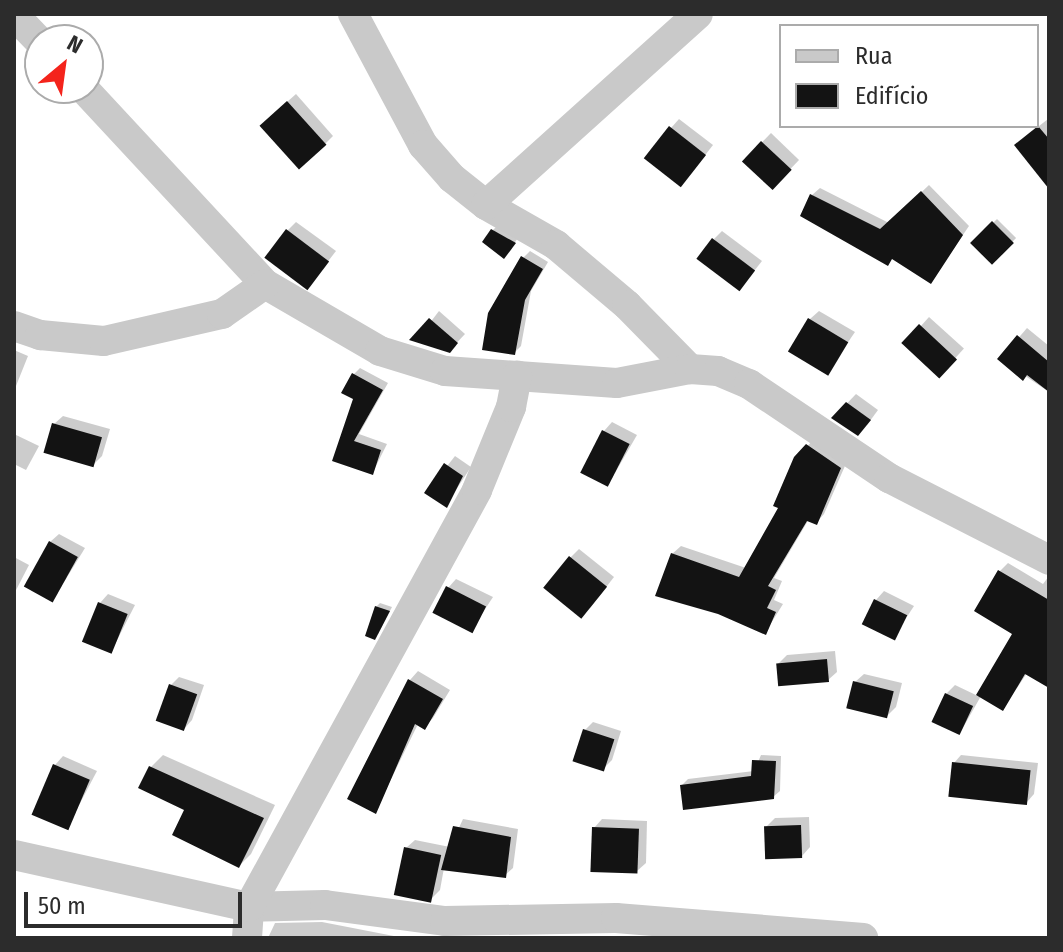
<!DOCTYPE html>
<html>
<head>
<meta charset="utf-8">
<style>
	body { margin:0 }
	#map { position:relative; width:1063px; height:952px; overflow:hidden; background:#fff; font-family:"Fira Sans Condensed",sans-serif }
	div>[style] { position:absolute }
	[style*='--x'] { left:calc(var(--x)*1px); top:calc(var(--y)*1px); width:calc(var(--w)*1px); rotate:calc(var(--a)*1deg) }
	.shadow>* { inset:0; background:#0003; transform-origin:0 0 }
	.building>* { inset:0; background:#131313; transform-origin:0 0 }
	.street>* { height:30px; margin:-15px; padding:0 15px; transform-origin:15px; border-radius:15px; background:#c9c9c9 }
	span { translate:-50% -50%; white-space:nowrap; text-align:center; line-height:1.15; -webkit-text-stroke:8px #fff; paint-order:stroke }
	.frame { position:absolute; inset:0; border:16px solid #2c2c2c; pointer-events:none }
	.legend { position:absolute; left:779px; top:24px; width:260px; height:104px; box-sizing:border-box; background:#fff; border:2px solid #ababab; margin:0; padding:10px 14px; list-style:none; font-size:24px; color:#2c2c2c }
	.legend li { display:flex; align-items:center; gap:16px; height:40px }
	.legend b { width:40px; border:2px solid #ababab }
	.north { position:absolute; left:24px; top:24px; width:80px; height:80px; box-sizing:border-box; background:#fff; border:2px solid #ababab; border-radius:50%; rotate:29deg; font-size:22px; font-weight:700; line-height:32px; text-align:center; color:#2c2c2c }
	.north::after { content:''; display:block; margin:auto; width:28px; height:36px; background:#f4241c; clip-path:polygon(50% 0,100% 100%,50% 72%,0 100%) }
	.scale { position:absolute; left:24px; top:892px; width:218px; height:36px; box-sizing:border-box; border:4px solid #2c2c2c; border-top:0; padding-left:10px; font-size:24px; line-height:28px; white-space:nowrap; color:#2c2c2c; -webkit-text-stroke:6px #fff; paint-order:stroke }
</style>
</head>
<body>
<div id="map">
	<div class="shadow">
		<i style="clip-path:polygon(296px 94px,333px 136px,325px 144px,270px 117px)"></i>
		<i style="clip-path:polygon(679px 119px,713px 145px,689px 176px,671px 128px)"></i>
		<i style="clip-path:polygon(1048px 119px,1049px 121px,1049px 180px,1025px 137px)"></i>
		<i style="left:771px;top:133px;width:39px;height:39px;rotate:44deg"></i>
		<i style="clip-path:polygon(929px 185px,969px 226px,931px 282px,812px 195px,820px 188px,889px 223px)"></i>
		<i style="left:997px;top:219px;width:27px;height:34px;rotate:45deg"></i>
		<i style="clip-path:polygon(296px 222px,336px 251px,309px 286px,287px 231px)"></i>
		<i style="clip-path:polygon(497px 226px,518px 238px,508px 252px,493px 230px)"></i>
		<i style="clip-path:polygon(722px 231px,762px 261px,747px 280px,714px 239px)"></i>
		<i style="clip-path:polygon(530px 251px,548px 262px,531px 291px,521px 346px,514px 353px,523px 258px)"></i>
		<i style="clip-path:polygon(439px 311px,465px 334px,449px 351px,416px 341px)"></i>
		<i style="clip-path:polygon(819px 311px,855px 332px,827px 373px,810px 319px)"></i>
		<i style="left:929px;top:317px;width:47px;height:36px;rotate:42deg"></i>
		<i style="clip-path:polygon(1027px 328px,1049px 346px,1049px 392px,1000px 359px)"></i>
		<i style="clip-path:polygon(14px 350px,28px 356px,14px 391px)"></i>
		<i style="clip-path:polygon(360px 368px,388px 383px,359px 434px,387px 444px,373px 472px,335px 460px,355px 398px,354px 374px)"></i>
		<i style="clip-path:polygon(856px 394px,878px 410px,867px 425px,834px 417px)"></i>
		<i style="clip-path:polygon(63px 416px,110px 429px,102px 456px,93px 465px,54px 424px)"></i>
		<i style="clip-path:polygon(612px 422px,637px 435px,608px 485px,604px 431px)"></i>
		<i style="clip-path:polygon(14px 434px,39px 446px,26px 470px,14px 464px)"></i>
		<i style="clip-path:polygon(816px 437px,848px 459px,824px 514px,816px 523px,809px 519px,774px 578px,782px 581px,774px 600px,783px 604px,765px 633px,672px 554px,681px 546px,746px 568px,781px 508px,796px 458px)"></i>
		<i style="clip-path:polygon(455px 456px,471px 467px,446px 505px,427px 492px)"></i>
		<i style="clip-path:polygon(59px 534px,85px 548px,53px 600px,50px 542px)"></i>
		<i style="clip-path:polygon(579px 549px,614px 577px,590px 608px,570px 558px)"></i>
		<i style="clip-path:polygon(14px 557px,29px 565px,14px 594px)"></i>
		<i style="clip-path:polygon(1008px 563px,1043px 584px,1049px 576px,1049px 679px,1027px 673px,1003px 709px,981px 696px,960px 733px,946px 694px,955px 685px,978px 696px,1015px 633px,1000px 571px)"></i>
		<i style="clip-path:polygon(456px 579px,493px 597px,472px 629px,448px 588px)"></i>
		<i style="clip-path:polygon(884px 591px,914px 606px,893px 638px,876px 600px)"></i>
		<i style="clip-path:polygon(108px 594px,135px 605px,111px 652px,100px 603px)"></i>
		<i style="clip-path:polygon(380px 603px,392px 607px,378px 634px,376px 607px)"></i>
		<i style="clip-path:polygon(835px 651px,837px 672px,828px 680px,778px 664px,787px 655px)"></i>
		<i style="clip-path:polygon(418px 671px,450px 690px,433px 718px,424px 727px,418px 724px,375px 812px,410px 680px)"></i>
		<i style="clip-path:polygon(864px 674px,902px 683px,896px 707px,887px 716px,855px 682px)"></i>
		<i style="clip-path:polygon(179px 677px,204px 685px,192px 720px,184px 729px,171px 685px)"></i>
		<i style="clip-path:polygon(593px 722px,621px 731px,612px 760px,603px 769px,585px 730px)"></i>
		<i style="clip-path:polygon(163px 755px,275px 805px,251px 854px,239px 866px,151px 767px)"></i>
		<i style="clip-path:polygon(761px 755px,781px 756px,780px 791px,773px 797px,682px 785px,688px 779px,754px 771px)"></i>
		<i style="clip-path:polygon(961px 755px,1038px 763px,1034px 794px,1027px 802px,954px 763px)"></i>
		<i style="clip-path:polygon(63px 756px,97px 771px,67px 828px,55px 765px)"></i>
		<i style="clip-path:polygon(809px 817px,810px 847px,802px 856px,766px 827px,775px 818px)"></i>
		<i style="clip-path:polygon(463px 819px,518px 829px,513px 868px,505px 875px,444px 868px,440px 890px,431px 899px,406px 848px,415px 840px,450px 847px)"></i>
		<i style="clip-path:polygon(602px 819px,647px 821px,646px 863px,637px 871px,594px 828px)"></i>
		<i style="clip-path:polygon(322px 922px,399px 937px,399px 938px,268px 938px,275px 923px)"></i>
	</div>
	<div class="building">
		<i style="left:287px;top:101px;width:59px;height:37px;rotate:48deg"></i>
		<i style="left:669px;top:126px;width:47px;height:41px;rotate:38deg"></i>
		<i style="clip-path:polygon(1038px 126px,1049px 139px,1049px 189px,1014px 145px)"></i>
		<i style="left:761px;top:141px;width:42px;height:28px;rotate:43deg"></i>
		<i style="clip-path:polygon(921px 191px,963px 235px,931px 284px,892px 259px,888px 266px,800px 216px,810px 194px,880px 229px)"></i>
		<i style="left:992px;top:221px;width:31px;height:31px;rotate:45deg"></i>
		<i style="left:286px;top:229px;width:54px;height:36px;rotate:37deg"></i>
		<i style="clip-path:polygon(491px 229px,516px 243px,504px 259px,482px 242px)"></i>
		<i style="left:712px;top:238px;width:54px;height:26px;rotate:37deg"></i>
		<i style="clip-path:polygon(521px 256px,543px 269px,525px 300px,515px 355px,482px 350px,488px 313px)"></i>
		<i style="clip-path:polygon(429px 318px,458px 343px,450px 353px,409px 340px)"></i>
		<i style="left:808px;top:318px;width:47px;height:39px;rotate:31deg"></i>
		<i style="left:919px;top:324px;width:52px;height:26px;rotate:43deg"></i>
		<i style="clip-path:polygon(1017px 335px,1049px 362px,1049px 392px,1027px 375px,1023px 381px,997px 359px)"></i>
		<i style="clip-path:polygon(352px 373px,383px 390px,354px 441px,381px 450px,373px 475px,332px 461px,353px 399px,341px 393px)"></i>
		<i style="clip-path:polygon(846px 402px,871px 420px,858px 436px,831px 418px)"></i>
		<i style="left:52px;top:423px;width:52px;height:31px;rotate:16deg"></i>
		<i style="left:602px;top:430px;width:31px;height:48px;rotate:27deg"></i>
		<i style="clip-path:polygon(806px 444px,841px 468px,817px 525px,807px 521px,768px 586px,776px 590px,767px 608px,776px 612px,766px 635px,718px 614px,655px 596px,671px 553px,739px 577px,778px 508px,773px 506px,794px 457px)"></i>
		<i style="clip-path:polygon(444px 463px,463px 476px,447px 508px,424px 493px)"></i>
		<i style="left:49px;top:541px;width:33px;height:52px;rotate:29deg"></i>
		<i style="left:569px;top:556px;width:49px;height:41px;rotate:39deg"></i>
		<i style="clip-path:polygon(998px 570px,1049px 600px,1049px 688px,1025px 674px,1003px 711px,976px 695px,1012px 634px,974px 611px)"></i>
		<i style="left:446px;top:586px;width:45px;height:30px;rotate:27deg"></i>
		<i style="left:874px;top:599px;width:37px;height:28px;rotate:26deg"></i>
		<i style="left:98px;top:602px;width:32px;height:43px;rotate:22deg"></i>
		<i style="clip-path:polygon(375px 606px,390px 611px,375px 640px,365px 636px)"></i>
		<i style="left:827px;top:659px;width:23px;height:51px;rotate:85deg"></i>
		<i style="clip-path:polygon(408px 679px,443px 699px,425px 730px,415px 724px,376px 814px,347px 799px)"></i>
		<i style="left:853px;top:681px;width:42px;height:28px;rotate:14deg"></i>
		<i style="left:169px;top:684px;width:30px;height:39px;rotate:20deg"></i>
		<i style="left:945px;top:693px;width:31px;height:32px;rotate:25deg"></i>
		<i style="left:583px;top:729px;width:33px;height:34px;rotate:18deg"></i>
		<i style="clip-path:polygon(752px 760px,776px 761px,774px 799px,683px 810px,680px 785px,751px 776px)"></i>
		<i style="left:952px;top:762px;width:79px;height:35px;rotate:6deg"></i>
		<i style="left:53px;top:764px;width:40px;height:55px;rotate:23deg"></i>
		<i style="clip-path:polygon(149px 766px,264px 818px,239px 868px,172px 835px,184px 810px,138px 788px)"></i>
		<i style="left:801px;top:825px;width:33px;height:37px;rotate:88deg"></i>
		<i style="clip-path:polygon(453px 826px,511px 837px,506px 878px,441px 870px)"></i>
		<i style="left:592px;top:827px;width:47px;height:45px;rotate:2deg"></i>
		<i style="left:404px;top:847px;width:38px;height:49px;rotate:12deg"></i>
	</div>
	<div class="street">
		<i style="--x:353;--y:14;--w:149;--a:61.9"></i>
		<i style="--x:423;--y:145;--w:44;--a:48.7"></i>
		<i style="--x:452;--y:178;--w:43;--a:38.5"></i>
		<i style="--x:486;--y:205;--w:81;--a:29.7"></i>
		<i style="--x:556;--y:245;--w:93;--a:40.2"></i>
		<i style="--x:627;--y:305;--w:90;--a:45.5"></i>
		<i style="--x:14;--y:15;--w:37;--a:46"></i>
		<i style="--x:83;--y:88;--w:267;--a:47.1"></i>
		<i style="--x:265;--y:284;--w:133;--a:30.2"></i>
		<i style="--x:380;--y:351;--w:68;--a:17.1"></i>
		<i style="--x:445;--y:371;--w:172;--a:4"></i>
		<i style="--x:617;--y:383;--w:74;--a:-10.9"></i>
		<i style="--x:690;--y:369;--w:28;--a:4"></i>
		<i style="--x:718;--y:371;--w:34;--a:23"></i>
		<i style="--x:749;--y:384;--w:169;--a:33.9"></i>
		<i style="--x:889;--y:478;--w:180;--a:27.1"></i>
		<i style="--x:486;--y:205;--w:285;--a:-42"></i>
		<i style="--x:14;--y:326;--w:28;--a:19"></i>
		<i style="--x:40;--y:335;--w:64;--a:5.4"></i>
		<i style="--x:104;--y:341;--w:121;--a:-12.9"></i>
		<i style="--x:222;--y:314;--w:52;--a:-34.9"></i>
		<i style="--x:14;--y:855;--w:241;--a:12.5"></i>
		<i style="--x:249;--y:907;--w:76;--a:-1.5"></i>
		<i style="--x:325;--y:905;--w:121;--a:7.6"></i>
		<i style="--x:445;--y:921;--w:171;--a:-1"></i>
		<i style="--x:616;--y:918;--w:248;--a:4.6"></i>
		<i style="--x:247;--y:938;--w:31;--a:-86"></i>
		<i style="--x:249;--y:907;--w:475;--a:-61.3"></i>
		<i style="--x:477;--y:490;--w:90;--a:-67.7"></i>
		<i style="--x:511;--y:407;--w:32;--a:-79"></i>
	</div>
	<div class="frame"></div>
	<ul class="legend">
	<li><b style="height:10px;background:#c9c9c9"></b>Rua</li>
	<li><b style="height:22px;background:#131313"></b>Edifício</li>
	</ul>
	<div class="north">N</div>
	<div class="scale">50 m</div>
</div>
</body>
</html>
